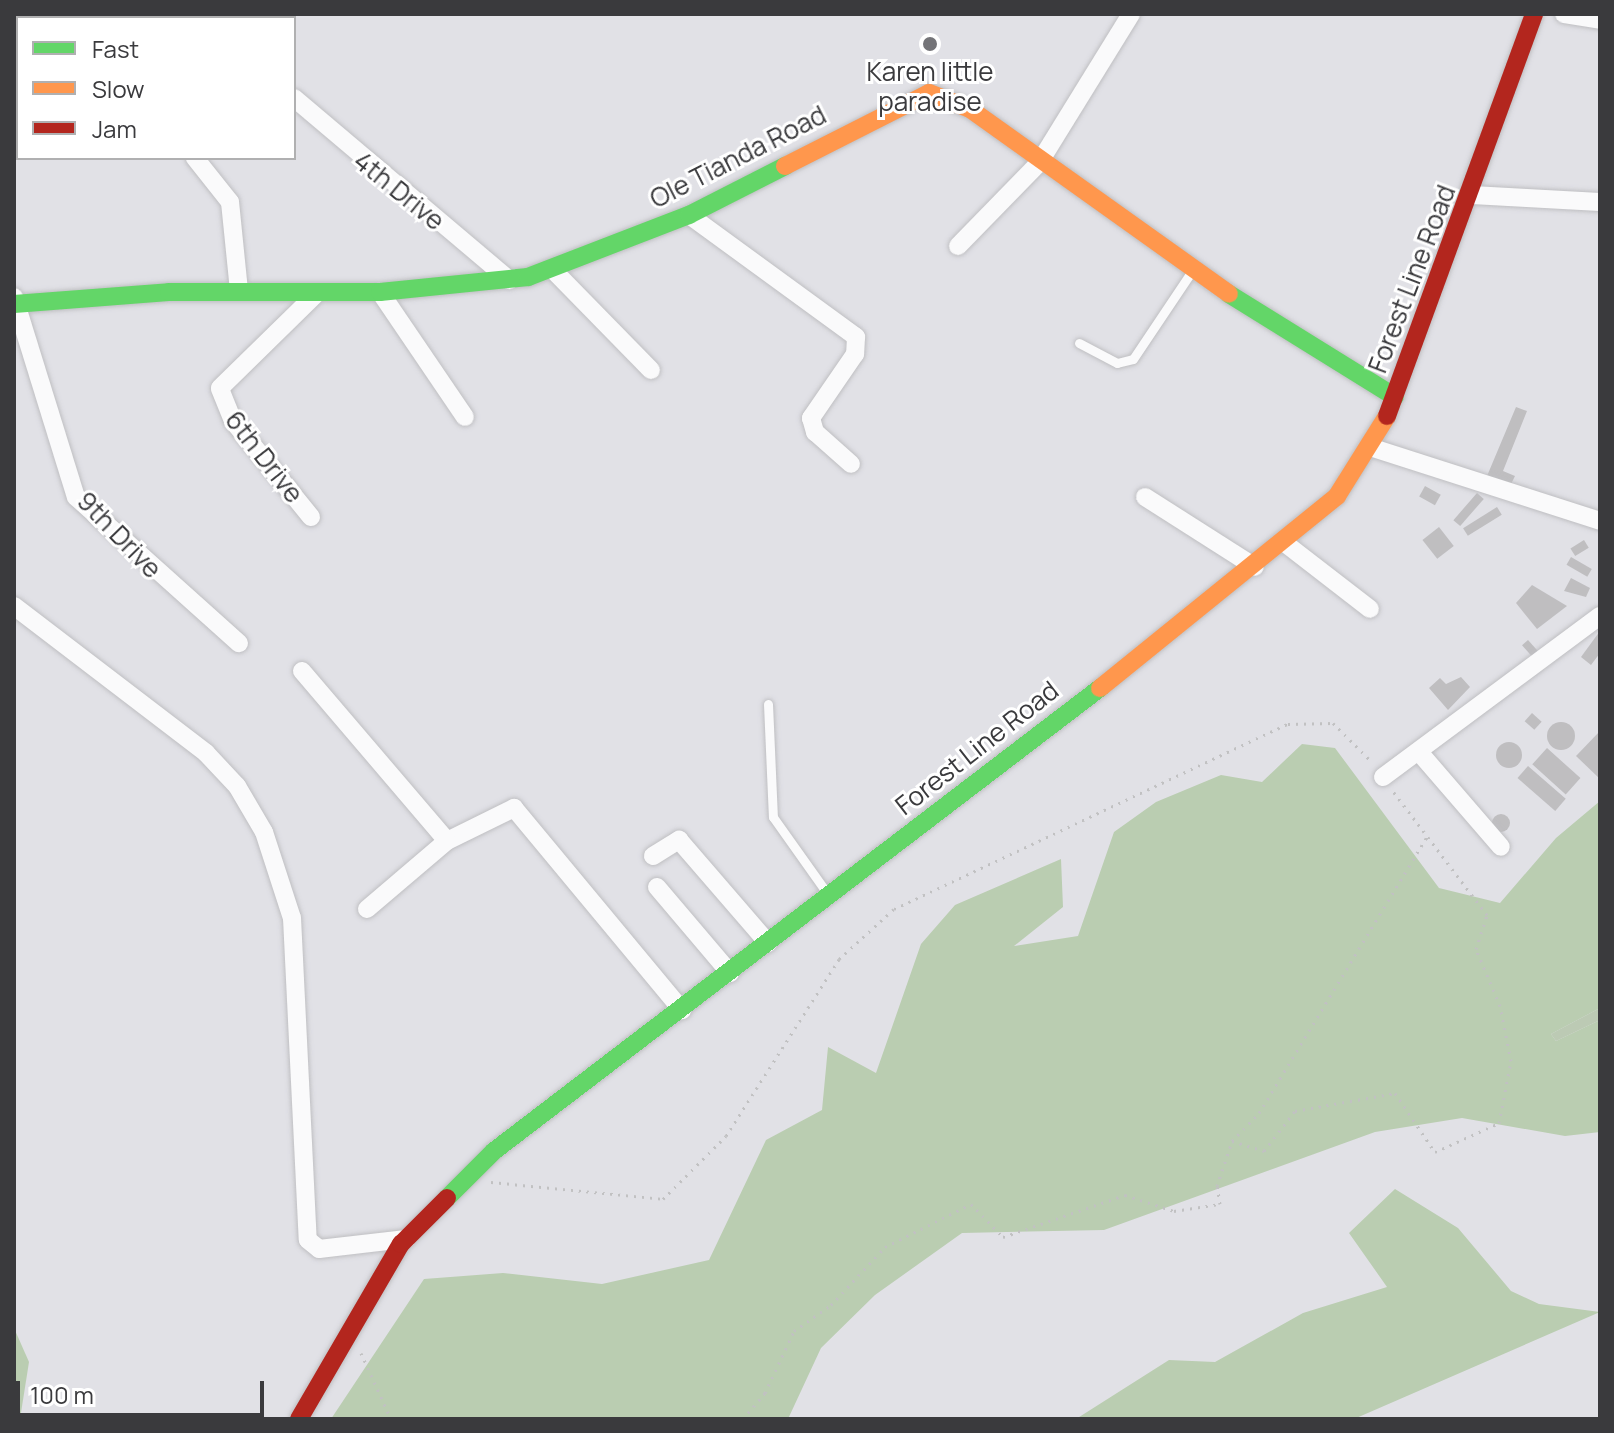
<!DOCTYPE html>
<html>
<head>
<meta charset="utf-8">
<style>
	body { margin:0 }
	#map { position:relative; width:1614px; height:1433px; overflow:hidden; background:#e1e1e6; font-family:Manrope,sans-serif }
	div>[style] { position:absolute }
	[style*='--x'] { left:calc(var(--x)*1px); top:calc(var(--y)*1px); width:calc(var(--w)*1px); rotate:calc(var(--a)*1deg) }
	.green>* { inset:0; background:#bccab4 }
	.forest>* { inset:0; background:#bacdb1 }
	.building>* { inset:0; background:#bfbec0; transform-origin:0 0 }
	.round { border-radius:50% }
	.path>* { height:3px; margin-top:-1.5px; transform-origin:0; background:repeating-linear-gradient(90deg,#c1c1c2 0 2px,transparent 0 8px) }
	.roads { filter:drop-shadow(0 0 2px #bfbfc2) drop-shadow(0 0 2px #bfbfc2) }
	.lane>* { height:9px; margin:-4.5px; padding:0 4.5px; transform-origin:4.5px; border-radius:4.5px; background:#fafafb }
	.street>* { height:18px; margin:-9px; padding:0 9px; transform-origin:9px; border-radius:9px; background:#fafafb }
	.fast>* { height:18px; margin:-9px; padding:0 9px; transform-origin:9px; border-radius:9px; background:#63d668 }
	.slow>* { height:18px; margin:-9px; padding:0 9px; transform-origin:9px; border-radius:9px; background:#ff974d }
	.jam>* { height:18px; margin:-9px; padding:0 9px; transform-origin:9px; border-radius:9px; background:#b3261e }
	.dots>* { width:22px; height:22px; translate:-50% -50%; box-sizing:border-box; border:4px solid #fff; border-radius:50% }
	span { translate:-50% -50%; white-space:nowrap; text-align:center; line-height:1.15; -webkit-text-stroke:6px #fff; paint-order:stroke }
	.poi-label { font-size:26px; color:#3a3a3d }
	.street-label { font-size:26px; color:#3a3a3d }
	.frame { position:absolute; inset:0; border:16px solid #3a3a3d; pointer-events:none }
	.legend { position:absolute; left:16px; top:16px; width:280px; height:144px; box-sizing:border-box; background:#fff; border:2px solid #b0b0b1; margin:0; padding:10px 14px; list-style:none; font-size:24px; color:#3a3a3d }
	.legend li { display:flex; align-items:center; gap:16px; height:40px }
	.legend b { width:40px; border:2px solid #b0b0b1 }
	.scale { position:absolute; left:16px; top:1381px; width:248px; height:36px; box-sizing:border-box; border:4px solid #3a3a3d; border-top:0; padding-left:10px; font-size:24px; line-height:28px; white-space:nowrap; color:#3a3a3d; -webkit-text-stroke:6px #fff; paint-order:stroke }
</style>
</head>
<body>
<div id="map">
	<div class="green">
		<i style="clip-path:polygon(1600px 1008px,1600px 1020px,1556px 1041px,1551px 1034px)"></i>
	</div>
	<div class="forest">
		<i style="clip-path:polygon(1302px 744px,1335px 748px,1439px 888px,1500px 903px,1556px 838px,1600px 801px,1600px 1008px,1551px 1034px,1556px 1041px,1600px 1020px,1600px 1132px,1565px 1136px,1462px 1118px,1375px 1132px,1104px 1230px,962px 1233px,875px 1295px,821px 1348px,788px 1419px,331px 1419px,424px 1279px,503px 1273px,602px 1284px,709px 1260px,766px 1140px,822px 1110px,828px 1047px,876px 1073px,921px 944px,955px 905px,1061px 859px,1063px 907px,1014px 946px,1078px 936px,1114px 832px,1156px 802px,1221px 775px,1262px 782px)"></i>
		<i style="clip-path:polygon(1395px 1189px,1458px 1228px,1511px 1291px,1539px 1304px,1600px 1312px,1354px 1419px,1076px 1419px,1169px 1360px,1215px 1362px,1303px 1313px,1387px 1287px,1349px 1233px)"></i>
		<i style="clip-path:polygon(14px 1328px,29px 1362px,20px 1419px,14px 1419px)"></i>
	</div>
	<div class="building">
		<i style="clip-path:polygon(1516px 407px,1527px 411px,1503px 471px,1515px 476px,1510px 486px,1487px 476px)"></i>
		<i style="left:1425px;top:486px;width:18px;height:12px;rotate:29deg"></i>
		<i style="left:1477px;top:493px;width:9px;height:36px;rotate:41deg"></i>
		<i style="left:1497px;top:507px;width:9px;height:40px;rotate:58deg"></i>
		<i style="left:1439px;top:527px;width:24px;height:21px;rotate:52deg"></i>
		<i style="left:1584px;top:540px;width:9px;height:16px;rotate:58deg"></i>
		<i style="left:1571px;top:557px;width:24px;height:9px;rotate:30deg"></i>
		<i style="clip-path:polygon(1571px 578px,1590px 588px,1586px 597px,1564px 591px)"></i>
		<i style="clip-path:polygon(1532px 585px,1567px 606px,1537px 629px,1516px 603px)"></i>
		<i style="clip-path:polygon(1600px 631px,1600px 653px,1591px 665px,1581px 657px)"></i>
		<i style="left:1528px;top:640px;width:15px;height:8px;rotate:48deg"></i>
		<i style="clip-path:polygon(1461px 677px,1470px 687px,1448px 710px,1429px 688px,1440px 678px,1446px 684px)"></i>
		<i style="left:1532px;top:713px;width:13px;height:11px;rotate:42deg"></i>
		<i class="round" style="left:1547px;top:722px;width:28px;height:28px"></i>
		<i style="clip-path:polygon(1600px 731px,1600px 779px,1576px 756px)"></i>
		<i class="round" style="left:1496px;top:742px;width:26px;height:26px"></i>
		<i style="left:1547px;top:748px;width:45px;height:22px;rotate:42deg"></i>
		<i style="left:1528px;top:766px;width:50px;height:16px;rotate:41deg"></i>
		<i class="round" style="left:1492px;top:814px;width:18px;height:18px"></i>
	</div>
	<div class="path">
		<i style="--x:1232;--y:1141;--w:34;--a:17"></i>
		<i style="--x:1264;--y:1151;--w:51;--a:-52.2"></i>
		<i style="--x:1295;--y:1111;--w:102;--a:-10.2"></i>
		<i style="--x:1395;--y:1093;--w:71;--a:55.9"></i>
		<i style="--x:1435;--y:1152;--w:70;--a:-24.4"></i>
		<i style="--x:1499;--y:1123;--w:63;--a:-79"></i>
		<i style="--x:1511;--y:1061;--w:56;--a:-101.3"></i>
		<i style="--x:1500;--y:1006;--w:62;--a:-112.8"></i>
		<i style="--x:1476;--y:949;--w:36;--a:-72"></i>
		<i style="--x:1487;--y:915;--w:156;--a:-127.2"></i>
		<i style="--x:491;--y:1182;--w:173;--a:5.6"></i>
		<i style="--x:663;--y:1199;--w:89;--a:-45"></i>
		<i style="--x:726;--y:1136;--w:210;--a:-57.4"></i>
		<i style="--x:839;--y:959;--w:74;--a:-42.3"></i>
		<i style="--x:894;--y:909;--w:435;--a:-25.2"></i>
		<i style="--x:1288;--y:724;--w:45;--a:-1.3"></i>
		<i style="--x:1333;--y:723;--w:55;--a:45"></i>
		<i style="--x:361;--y:1353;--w:72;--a:65.6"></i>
		<i style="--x:743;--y:1419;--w:34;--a:-50"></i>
		<i style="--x:765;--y:1393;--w:68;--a:-64.9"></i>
		<i style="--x:794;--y:1331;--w:45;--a:-35.1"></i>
		<i style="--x:831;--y:1305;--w:79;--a:-47"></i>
		<i style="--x:885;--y:1247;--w:96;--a:-26.6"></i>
		<i style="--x:971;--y:1204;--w:46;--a:45.9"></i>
		<i style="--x:1003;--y:1237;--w:129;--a:-19"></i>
		<i style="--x:1125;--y:1195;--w:52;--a:18.1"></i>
		<i style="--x:1174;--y:1211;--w:47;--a:-8.7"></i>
		<i style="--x:1220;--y:1204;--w:18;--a:-99"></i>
		<i style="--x:1217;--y:1186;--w:47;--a:-71.6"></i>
		<i style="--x:1232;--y:1141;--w:39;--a:-46"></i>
		<i style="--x:1259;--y:1113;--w:323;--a:-58.7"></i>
	</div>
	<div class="roads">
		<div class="lane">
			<i style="--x:1079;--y:343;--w:43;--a:27.8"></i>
			<i style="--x:1117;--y:363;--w:16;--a:-14"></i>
			<i style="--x:1133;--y:359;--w:102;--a:-56.2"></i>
			<i style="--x:768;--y:704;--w:113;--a:87.5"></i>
			<i style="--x:773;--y:817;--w:93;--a:54.6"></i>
		</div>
		<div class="street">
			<i style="--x:209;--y:14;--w:6;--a:45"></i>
			<i style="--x:1564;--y:14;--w:36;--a:9"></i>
			<i style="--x:294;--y:98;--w:282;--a:40.2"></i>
			<i style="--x:195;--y:158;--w:56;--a:51.5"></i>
			<i style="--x:230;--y:202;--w:88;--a:84.2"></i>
			<i style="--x:1472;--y:195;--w:128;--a:3.1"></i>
			<i style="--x:689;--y:215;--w:207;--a:36.1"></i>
			<i style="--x:856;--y:337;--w:17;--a:93"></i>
			<i style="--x:855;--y:354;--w:78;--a:124.5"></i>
			<i style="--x:811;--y:418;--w:15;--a:74"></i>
			<i style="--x:815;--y:432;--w:48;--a:41.6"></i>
			<i style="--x:958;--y:246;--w:116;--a:-45.7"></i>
			<i style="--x:1039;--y:163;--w:175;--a:-58.3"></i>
			<i style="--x:553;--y:270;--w:140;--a:45.6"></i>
			<i style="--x:380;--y:292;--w:151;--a:55.8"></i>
			<i style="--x:14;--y:297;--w:209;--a:72.8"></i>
			<i style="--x:76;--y:497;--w:219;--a:41.9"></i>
			<i style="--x:1373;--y:448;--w:238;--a:17.8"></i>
			<i style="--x:1145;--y:497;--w:130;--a:32.5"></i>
			<i style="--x:311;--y:517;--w:124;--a:-129.1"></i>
			<i style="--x:233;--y:421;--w:35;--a:-112"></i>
			<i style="--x:220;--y:388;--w:136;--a:-44.4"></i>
			<i style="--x:1286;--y:544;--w:106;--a:37.7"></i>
			<i style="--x:14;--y:606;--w:242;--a:37.4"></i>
			<i style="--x:206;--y:753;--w:45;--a:46.8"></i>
			<i style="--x:237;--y:786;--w:53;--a:59.6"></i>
			<i style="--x:264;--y:832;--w:90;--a:72"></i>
			<i style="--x:292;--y:918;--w:322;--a:87.2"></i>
			<i style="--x:308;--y:1240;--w:14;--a:39"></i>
			<i style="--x:319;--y:1249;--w:88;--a:-6.6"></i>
			<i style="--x:302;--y:671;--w:223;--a:49.5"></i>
			<i style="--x:447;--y:841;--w:75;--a:-26.2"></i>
			<i style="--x:514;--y:808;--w:263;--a:50.3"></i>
			<i style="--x:1419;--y:752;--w:125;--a:49.2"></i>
			<i style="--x:1383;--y:777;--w:270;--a:-36.6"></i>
			<i style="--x:653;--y:856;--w:31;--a:-32"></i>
			<i style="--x:679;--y:840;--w:136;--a:49.2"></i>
			<i style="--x:657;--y:887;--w:113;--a:49.7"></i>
			<i style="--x:367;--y:909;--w:105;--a:-40.4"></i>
		</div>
		<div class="fast">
			<i style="--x:1229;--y:294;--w:195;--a:31.8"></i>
			<i style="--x:14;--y:304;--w:155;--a:-4.4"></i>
			<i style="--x:169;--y:292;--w:211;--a:0"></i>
			<i style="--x:380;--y:292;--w:149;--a:-5.8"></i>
			<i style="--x:528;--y:277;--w:173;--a:-21.1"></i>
			<i style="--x:689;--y:215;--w:108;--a:-27"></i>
			<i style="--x:447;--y:1198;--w:66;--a:-45"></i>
			<i style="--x:494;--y:1151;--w:763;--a:-37.38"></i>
		</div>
		<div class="slow">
			<i style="--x:785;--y:166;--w:161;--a:-26.9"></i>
			<i style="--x:929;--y:93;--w:44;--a:21.3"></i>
			<i style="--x:970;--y:109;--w:318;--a:35.5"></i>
			<i style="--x:1100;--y:688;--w:305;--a:-39"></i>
			<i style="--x:1337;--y:496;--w:94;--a:-58"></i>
		</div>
		<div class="jam">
			<i style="--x:1387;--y:416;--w:428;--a:-69.9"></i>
			<i style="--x:299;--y:1419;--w:203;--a:-59.8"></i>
			<i style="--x:401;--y:1244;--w:65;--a:-45"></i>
		</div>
	</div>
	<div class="dots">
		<i style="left:930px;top:44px;background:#747478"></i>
	</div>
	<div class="poi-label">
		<span style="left:930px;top:87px">Karen little<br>paradise</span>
	</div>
	<div class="street-label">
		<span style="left:738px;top:157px;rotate:-27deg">Ole Tianda Road</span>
		<span style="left:399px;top:191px;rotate:39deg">4th Drive</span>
		<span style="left:1412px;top:279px;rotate:-69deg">Forest Line Road</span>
		<span style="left:264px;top:457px;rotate:52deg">6th Drive</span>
		<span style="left:119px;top:535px;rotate:46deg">9th Drive</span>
		<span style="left:977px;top:748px;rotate:-38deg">Forest Line Road</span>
	</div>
	<div class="frame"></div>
	<ul class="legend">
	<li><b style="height:10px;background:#63d668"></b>Fast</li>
	<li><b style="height:10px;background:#ff974d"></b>Slow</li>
	<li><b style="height:10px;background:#b3261e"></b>Jam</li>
	</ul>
	<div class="scale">100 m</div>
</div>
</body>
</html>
